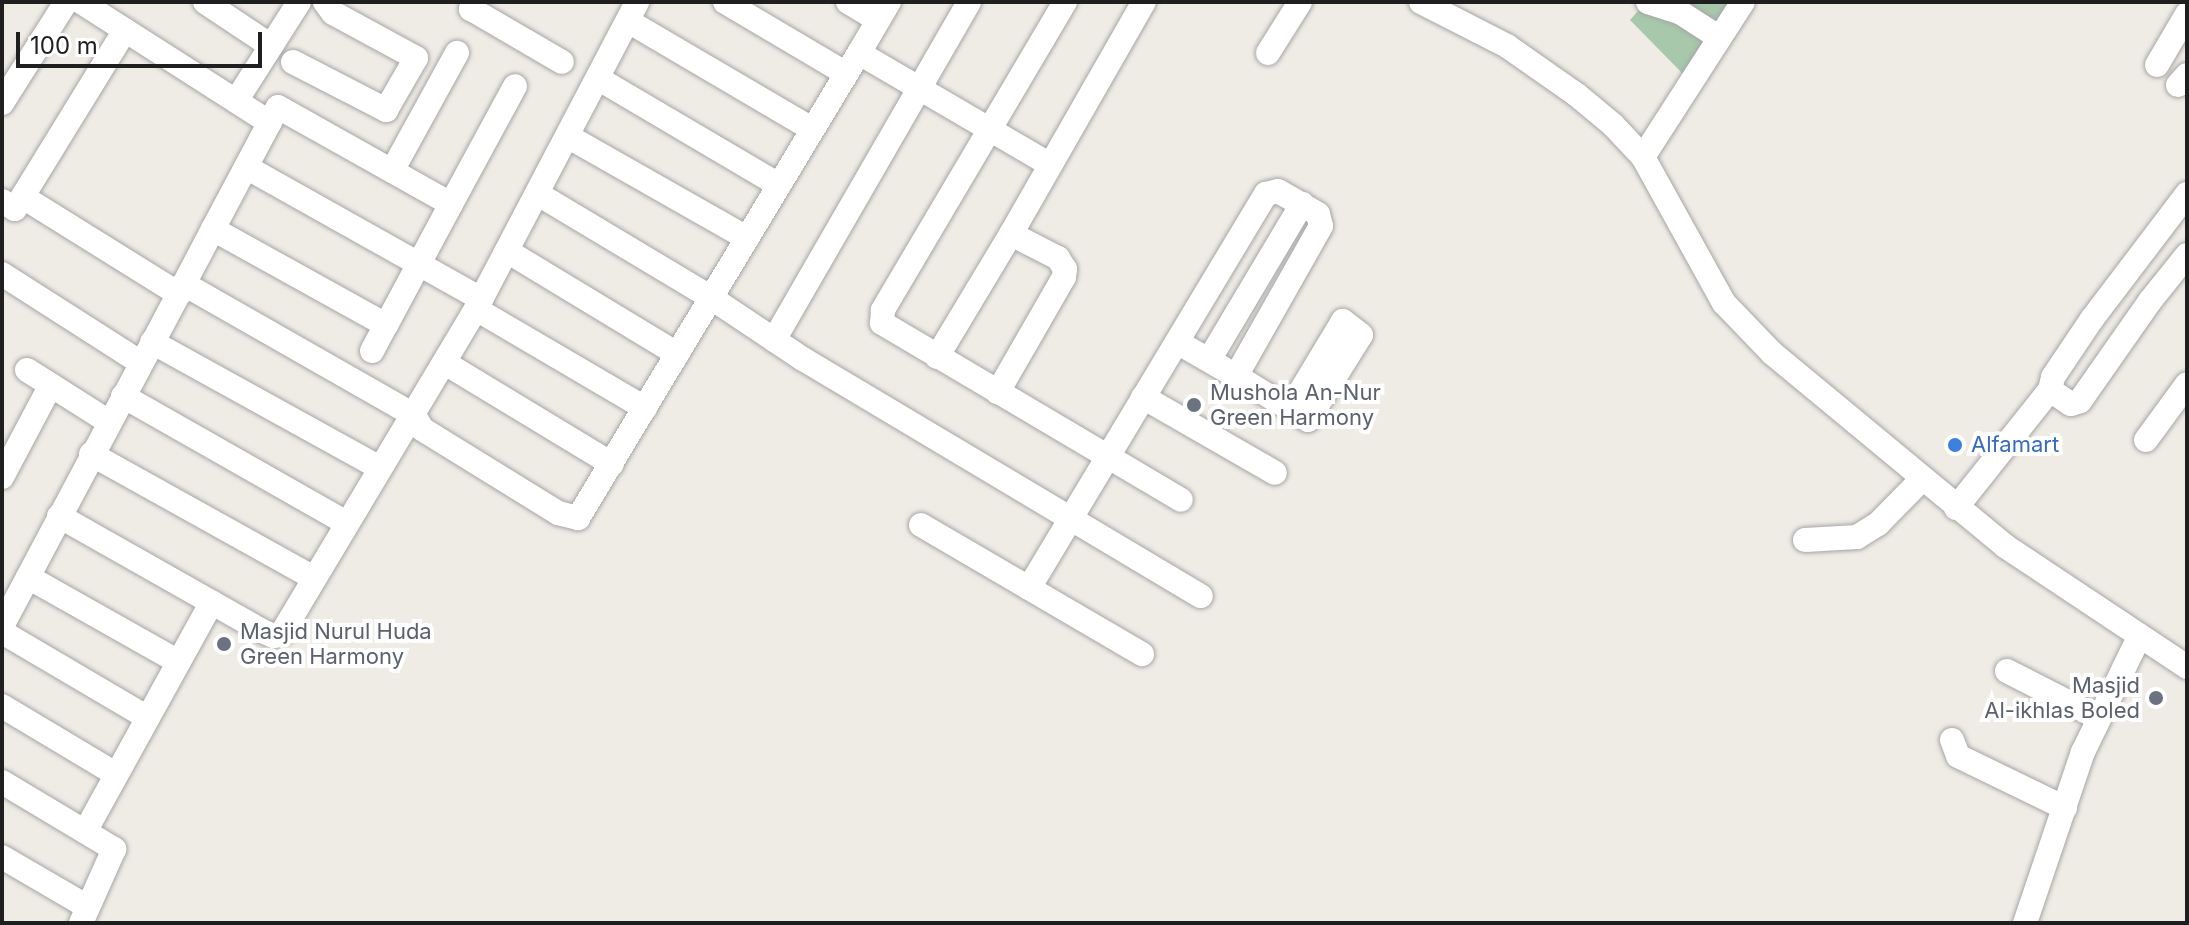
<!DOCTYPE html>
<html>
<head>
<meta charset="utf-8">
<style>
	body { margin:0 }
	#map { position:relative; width:2189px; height:925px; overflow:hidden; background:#efebe5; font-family:Inter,sans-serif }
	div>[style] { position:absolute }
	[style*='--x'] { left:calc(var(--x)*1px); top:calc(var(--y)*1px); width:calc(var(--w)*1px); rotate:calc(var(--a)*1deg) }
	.cemetery>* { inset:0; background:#a7c8aa }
	.roads { filter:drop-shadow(0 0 2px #a6a6a6) drop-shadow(0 0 2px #a6a6a6) }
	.minor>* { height:24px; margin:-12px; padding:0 12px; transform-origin:12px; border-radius:12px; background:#fff }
	.dots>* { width:22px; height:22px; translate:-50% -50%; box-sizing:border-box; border:4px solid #fff; border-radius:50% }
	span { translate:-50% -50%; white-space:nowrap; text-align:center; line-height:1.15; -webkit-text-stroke:8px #fff; paint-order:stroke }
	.worship-label { font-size:22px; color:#5b616d }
	.left { translate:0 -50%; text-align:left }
	.right { translate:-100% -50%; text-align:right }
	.shop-label { font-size:22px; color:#366cbe }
	.frame { position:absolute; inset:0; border:4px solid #1f1f1f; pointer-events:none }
	.scale { position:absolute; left:16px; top:32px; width:246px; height:36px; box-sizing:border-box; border:4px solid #1f1f1f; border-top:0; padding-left:10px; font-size:24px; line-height:28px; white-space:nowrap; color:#1f1f1f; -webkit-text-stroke:6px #fff; paint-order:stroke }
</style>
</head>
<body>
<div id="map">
	<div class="cemetery">
		<i style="clip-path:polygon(1646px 2px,1737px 2px,1686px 77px,1630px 20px)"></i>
	</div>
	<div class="roads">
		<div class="minor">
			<i style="--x:81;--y:2;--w:224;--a:32.6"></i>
			<i style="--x:205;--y:2;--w:79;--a:33.7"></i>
			<i style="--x:474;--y:2;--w:8;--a:113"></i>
			<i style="--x:471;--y:9;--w:105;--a:30.2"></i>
			<i style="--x:725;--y:2;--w:139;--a:30.6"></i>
			<i style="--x:848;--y:2;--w:35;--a:31"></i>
			<i style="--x:889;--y:2;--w:59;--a:120.5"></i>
			<i style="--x:859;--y:53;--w:220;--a:30.3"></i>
			<i style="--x:1065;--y:2;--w:358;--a:120.6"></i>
			<i style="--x:883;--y:310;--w:13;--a:94"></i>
			<i style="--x:882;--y:323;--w:347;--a:30.6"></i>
			<i style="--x:1421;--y:2;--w:97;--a:27.1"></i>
			<i style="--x:1507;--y:46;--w:85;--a:35"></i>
			<i style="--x:1577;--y:95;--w:47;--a:39.8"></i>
			<i style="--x:1613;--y:125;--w:44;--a:46.8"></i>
			<i style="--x:1643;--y:157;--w:167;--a:61"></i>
			<i style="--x:1724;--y:303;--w:69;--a:46.2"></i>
			<i style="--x:1772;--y:353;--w:303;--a:39.6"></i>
			<i style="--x:2005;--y:546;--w:219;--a:33.6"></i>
			<i style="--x:1648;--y:2;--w:35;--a:18"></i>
			<i style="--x:1681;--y:13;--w:46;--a:32.7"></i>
			<i style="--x:628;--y:21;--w:213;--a:30.4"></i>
			<i style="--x:1268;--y:53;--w:60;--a:-57.9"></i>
			<i style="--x:293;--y:62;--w:105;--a:27.3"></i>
			<i style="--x:386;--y:110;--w:60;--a:-60"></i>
			<i style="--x:416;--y:58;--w:94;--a:-151.5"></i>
			<i style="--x:333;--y:13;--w:14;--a:-126"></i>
			<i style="--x:2157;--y:65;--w:59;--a:-59.5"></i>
			<i style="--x:599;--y:79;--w:209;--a:30.5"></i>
			<i style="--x:2178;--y:85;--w:13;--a:-48"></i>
			<i style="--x:236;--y:101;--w:117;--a:-57.5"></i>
			<i style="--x:2;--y:103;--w:120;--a:-57.6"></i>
			<i style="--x:569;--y:137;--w:205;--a:29.6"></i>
			<i style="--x:1643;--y:157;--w:184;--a:-57.2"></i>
			<i style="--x:246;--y:167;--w:270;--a:29.3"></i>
			<i style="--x:392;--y:171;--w:135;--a:-61.2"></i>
			<i style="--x:538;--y:194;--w:200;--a:30.9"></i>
			<i style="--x:710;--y:297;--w:112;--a:33.7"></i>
			<i style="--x:803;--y:359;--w:463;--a:30.8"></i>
			<i style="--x:23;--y:197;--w:184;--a:31.9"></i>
			<i style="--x:2;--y:201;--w:15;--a:32"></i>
			<i style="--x:15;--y:209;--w:210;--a:-58.4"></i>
			<i style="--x:451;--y:204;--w:134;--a:-61.5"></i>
			<i style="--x:1011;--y:234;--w:267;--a:-60.2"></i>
			<i style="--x:507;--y:251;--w:199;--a:31.2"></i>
			<i style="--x:2;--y:274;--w:165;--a:32.6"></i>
			<i style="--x:184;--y:284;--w:62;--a:-62.2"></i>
			<i style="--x:213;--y:229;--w:138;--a:-62"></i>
			<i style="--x:278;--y:107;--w:198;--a:29.3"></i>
			<i style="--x:451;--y:204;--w:137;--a:118.2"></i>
			<i style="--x:386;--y:325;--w:198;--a:-151"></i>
			<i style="--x:476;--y:309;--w:196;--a:30.4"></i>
			<i style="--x:774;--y:340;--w:390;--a:-60"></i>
			<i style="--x:152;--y:342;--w:260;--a:28.9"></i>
			<i style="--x:372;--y:351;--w:30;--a:-62"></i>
			<i style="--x:937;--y:357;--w:144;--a:-59"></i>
			<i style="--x:1011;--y:234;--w:53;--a:27.1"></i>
			<i style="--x:1058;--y:258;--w:13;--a:58"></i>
			<i style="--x:1065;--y:269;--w:8;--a:97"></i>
			<i style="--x:1064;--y:277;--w:133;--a:119.9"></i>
			<i style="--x:1209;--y:360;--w:182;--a:-59.2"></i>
			<i style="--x:445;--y:363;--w:195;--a:31.2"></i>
			<i style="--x:27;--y:370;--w:97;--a:32.4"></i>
			<i style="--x:1236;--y:376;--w:84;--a:31.4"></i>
			<i style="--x:1308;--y:420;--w:100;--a:-58.1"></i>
			<i style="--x:1361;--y:335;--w:23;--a:-142"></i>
			<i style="--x:1343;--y:321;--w:103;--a:121.1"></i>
			<i style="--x:2050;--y:390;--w:25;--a:34"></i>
			<i style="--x:2071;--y:404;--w:9;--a:-18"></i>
			<i style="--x:2080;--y:401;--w:122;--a:-55"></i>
			<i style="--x:2150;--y:301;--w:59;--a:-51.2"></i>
			<i style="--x:123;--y:396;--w:257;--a:29.6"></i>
			<i style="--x:1143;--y:397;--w:152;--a:29.9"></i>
			<i style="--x:2146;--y:440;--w:69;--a:-53.8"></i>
			<i style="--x:91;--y:454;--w:255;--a:29.1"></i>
			<i style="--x:2;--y:477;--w:104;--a:-62"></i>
			<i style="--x:1956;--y:508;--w:151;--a:-51.5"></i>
			<i style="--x:2050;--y:390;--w:13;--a:-77"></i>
			<i style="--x:2053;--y:377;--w:70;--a:-56.1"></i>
			<i style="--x:2092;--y:319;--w:157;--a:-52.8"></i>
			<i style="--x:59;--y:516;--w:233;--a:29.5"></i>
			<i style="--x:262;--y:631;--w:13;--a:23"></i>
			<i style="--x:274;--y:636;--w:9;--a:-21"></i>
			<i style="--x:282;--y:633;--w:378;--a:-59.1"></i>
			<i style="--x:476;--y:309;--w:347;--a:-62.3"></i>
			<i style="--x:921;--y:525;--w:256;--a:30.3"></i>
			<i style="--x:1805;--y:540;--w:52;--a:-3.3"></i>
			<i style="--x:1857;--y:537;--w:25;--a:-32"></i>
			<i style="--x:1878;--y:524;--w:63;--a:-45.6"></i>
			<i style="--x:28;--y:577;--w:173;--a:29.4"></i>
			<i style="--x:1029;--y:588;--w:460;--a:-59"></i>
			<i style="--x:1266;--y:194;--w:12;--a:-14"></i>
			<i style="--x:1278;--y:191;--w:46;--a:29.9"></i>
			<i style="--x:1318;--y:214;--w:12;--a:76"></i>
			<i style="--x:1321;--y:226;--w:172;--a:119.5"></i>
			<i style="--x:1236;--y:376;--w:68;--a:-150"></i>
			<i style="--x:2;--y:626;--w:387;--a:-62"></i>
			<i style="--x:184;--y:284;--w:265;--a:29.7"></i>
			<i style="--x:414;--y:415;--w:16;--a:60"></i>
			<i style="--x:422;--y:429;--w:160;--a:31.7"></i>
			<i style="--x:558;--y:513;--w:21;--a:14"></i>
			<i style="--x:578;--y:518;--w:543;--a:-58.86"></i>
			<i style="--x:2;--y:632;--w:169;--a:30.5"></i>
			<i style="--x:2007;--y:671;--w:101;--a:27.1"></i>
			<i style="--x:2;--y:706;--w:131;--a:30.9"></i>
			<i style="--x:1952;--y:740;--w:17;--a:69"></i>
			<i style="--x:1958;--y:756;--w:119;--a:25.9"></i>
			<i style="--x:2;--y:782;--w:131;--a:30.9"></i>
			<i style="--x:114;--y:849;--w:81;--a:114"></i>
			<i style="--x:86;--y:830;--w:260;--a:-61.1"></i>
			<i style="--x:2;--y:857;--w:99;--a:30.2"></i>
			<i style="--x:2025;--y:923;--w:181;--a:-71.3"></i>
			<i style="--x:2083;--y:752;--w:128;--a:-64"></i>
		</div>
	</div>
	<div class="dots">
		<i style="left:1194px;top:405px;background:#6b7280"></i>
		<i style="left:1955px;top:445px;background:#3f7fe0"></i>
		<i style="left:224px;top:644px;background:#6b7280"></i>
		<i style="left:2156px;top:698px;background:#6b7280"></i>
	</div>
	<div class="worship-label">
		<span class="left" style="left:1210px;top:405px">Mushola An-Nur<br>Green Harmony</span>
		<span class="left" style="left:240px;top:644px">Masjid Nurul Huda<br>Green Harmony</span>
		<span class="right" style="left:2140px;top:698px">Masjid<br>Al-ikhlas Boled</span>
	</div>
	<div class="shop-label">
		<span class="left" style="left:1971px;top:445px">Alfamart</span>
	</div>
	<div class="frame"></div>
	<div class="scale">100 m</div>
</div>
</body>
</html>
